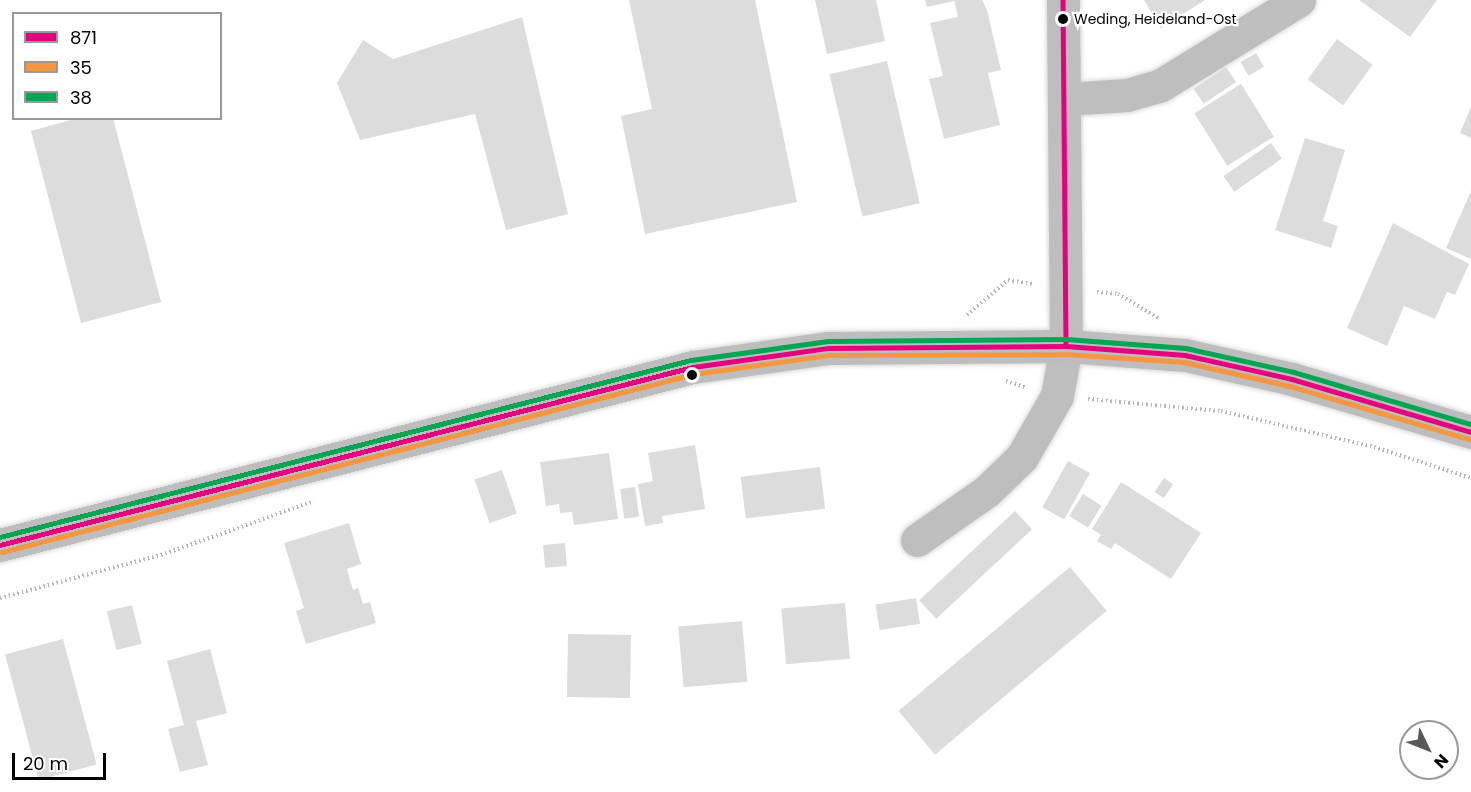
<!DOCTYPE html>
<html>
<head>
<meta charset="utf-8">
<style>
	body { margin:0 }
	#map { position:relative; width:1471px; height:792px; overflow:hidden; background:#fff; font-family:Poppins,sans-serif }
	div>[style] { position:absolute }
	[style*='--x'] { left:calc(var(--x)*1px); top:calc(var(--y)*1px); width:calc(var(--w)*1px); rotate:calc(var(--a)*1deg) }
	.building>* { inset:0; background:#dcdcdc; transform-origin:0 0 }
	.path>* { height:4px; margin-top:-2px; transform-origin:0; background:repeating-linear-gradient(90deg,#b8b8b8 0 1.5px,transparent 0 4.5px) }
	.roads { filter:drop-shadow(0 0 2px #dbdbdb) drop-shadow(0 0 2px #dbdbdb) }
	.minor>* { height:33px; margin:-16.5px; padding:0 16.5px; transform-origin:16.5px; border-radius:16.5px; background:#bebebe }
	.major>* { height:33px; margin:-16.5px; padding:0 16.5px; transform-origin:16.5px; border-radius:16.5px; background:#bdbdbd }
	.bus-1>* { height:4.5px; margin:-2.25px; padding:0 2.25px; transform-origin:2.25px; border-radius:2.25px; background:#e5007d }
	.bus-2>* { height:4.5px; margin:-2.25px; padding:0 2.25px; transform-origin:2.25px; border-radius:2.25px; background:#f59641 }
	.bus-3>* { height:4.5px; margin:-2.25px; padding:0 2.25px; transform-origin:2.25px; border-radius:2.25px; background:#00a651 }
	.dots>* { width:16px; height:16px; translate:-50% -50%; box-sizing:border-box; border:3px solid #fff; border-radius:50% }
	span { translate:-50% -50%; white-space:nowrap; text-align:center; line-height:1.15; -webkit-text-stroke:4.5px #fff; paint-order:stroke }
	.bus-label { font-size:14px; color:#000 }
	.left { translate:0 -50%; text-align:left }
	.legend { position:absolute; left:12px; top:12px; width:210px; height:108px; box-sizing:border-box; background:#fff; border:2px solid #999; margin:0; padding:8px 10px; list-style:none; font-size:18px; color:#000 }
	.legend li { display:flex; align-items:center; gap:12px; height:30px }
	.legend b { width:30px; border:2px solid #999 }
	.north { position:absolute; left:1399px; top:720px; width:60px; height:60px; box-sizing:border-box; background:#fff; border:2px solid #999; border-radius:50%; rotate:133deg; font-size:16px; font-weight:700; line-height:24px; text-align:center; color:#000 }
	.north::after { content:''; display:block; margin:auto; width:21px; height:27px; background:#595959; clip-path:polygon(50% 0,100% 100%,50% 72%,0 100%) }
	.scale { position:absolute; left:12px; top:753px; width:94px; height:27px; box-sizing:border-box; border:3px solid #000; border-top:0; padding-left:8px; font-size:18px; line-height:21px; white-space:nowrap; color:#000; -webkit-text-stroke:4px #fff; paint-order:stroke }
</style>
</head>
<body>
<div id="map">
	<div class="building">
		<i style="clip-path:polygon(629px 0,755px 0,797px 202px,645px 234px,621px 116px,652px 109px)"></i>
		<i style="clip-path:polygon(815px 0,876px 0,885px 41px,827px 54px)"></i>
		<i style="clip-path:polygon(925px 0,954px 0,954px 1px,927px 7px)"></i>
		<i style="clip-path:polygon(954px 0,982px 0,987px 10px,1001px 70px,988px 73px,1000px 125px,944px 139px,929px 79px,943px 76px,930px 23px,958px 17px)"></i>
		<i style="clip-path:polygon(1144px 0,1205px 0,1161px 28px)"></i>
		<i style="clip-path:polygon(1359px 0,1437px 0,1410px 37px)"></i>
		<i style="clip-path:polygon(522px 17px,568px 214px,506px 230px,475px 114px,360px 140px,337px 83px,363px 40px,393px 59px)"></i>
		<i style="left:1337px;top:39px;width:44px;height:50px;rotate:36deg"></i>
		<i style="left:1256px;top:53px;width:16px;height:18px;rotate:60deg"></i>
		<i style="left:887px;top:61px;width:146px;height:59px;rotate:77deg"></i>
		<i style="left:1226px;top:67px;width:18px;height:39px;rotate:56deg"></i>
		<i style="left:1241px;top:84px;width:62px;height:55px;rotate:58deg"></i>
		<i style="clip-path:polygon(1471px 107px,1471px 138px,1460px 133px)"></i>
		<i style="clip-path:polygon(78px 118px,113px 118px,161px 302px,81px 323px,31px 131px)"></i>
		<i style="clip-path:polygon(1305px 138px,1345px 150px,1323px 221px,1338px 226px,1331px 248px,1275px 230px)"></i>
		<i style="left:1271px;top:143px;width:19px;height:58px;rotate:55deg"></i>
		<i style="clip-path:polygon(1471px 191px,1471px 259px,1446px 248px)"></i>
		<i style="clip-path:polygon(1393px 223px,1469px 264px,1455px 295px,1447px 292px,1435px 319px,1404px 306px,1387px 346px,1347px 328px)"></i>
		<i style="clip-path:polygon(695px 445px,705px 509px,662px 516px,663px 523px,645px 526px,638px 484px,653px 481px,648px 453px)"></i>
		<i style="clip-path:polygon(609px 453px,618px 519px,574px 525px,572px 512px,560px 513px,559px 504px,546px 506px,540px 462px)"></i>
		<i style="left:1068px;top:461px;width:25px;height:53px;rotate:29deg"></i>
		<i style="left:820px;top:467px;width:42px;height:80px;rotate:83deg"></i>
		<i style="left:502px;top:470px;width:46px;height:29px;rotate:71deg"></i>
		<i style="left:1164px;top:478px;width:11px;height:17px;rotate:34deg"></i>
		<i style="clip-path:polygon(1121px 482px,1201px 533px,1171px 579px,1115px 543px,1111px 549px,1097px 541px,1101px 535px,1092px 529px)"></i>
		<i style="left:635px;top:487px;width:30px;height:15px;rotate:82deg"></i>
		<i style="left:1083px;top:494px;width:22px;height:26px;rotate:32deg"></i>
		<i style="left:1015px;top:511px;width:25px;height:131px;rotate:47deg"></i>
		<i style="clip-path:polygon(349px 523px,361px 564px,347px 569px,353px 590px,358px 588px,363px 604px,370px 602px,376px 623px,306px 644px,296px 611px,304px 608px,284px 543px)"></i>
		<i style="left:565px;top:543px;width:23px;height:22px;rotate:85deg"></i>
		<i style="left:1070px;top:567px;width:57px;height:224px;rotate:50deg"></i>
		<i style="left:916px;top:598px;width:26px;height:41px;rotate:81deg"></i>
		<i style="left:845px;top:603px;width:56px;height:64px;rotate:85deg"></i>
		<i style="left:132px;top:605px;width:40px;height:26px;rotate:76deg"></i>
		<i style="left:742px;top:621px;width:61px;height:64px;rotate:85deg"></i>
		<i style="left:568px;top:634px;width:63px;height:63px;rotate:1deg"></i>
		<i style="left:63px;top:639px;width:130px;height:60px;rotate:75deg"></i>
		<i style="clip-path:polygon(210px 649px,227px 713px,196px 721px,208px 765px,180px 772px,168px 729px,184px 725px,167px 661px)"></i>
	</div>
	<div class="path">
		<i style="--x:1097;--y:292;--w:21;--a:5"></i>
		<i style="--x:1118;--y:294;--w:49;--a:30.8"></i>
		<i style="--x:967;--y:315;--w:54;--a:-40.5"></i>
		<i style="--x:1008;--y:280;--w:25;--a:9"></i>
		<i style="--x:1006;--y:381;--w:20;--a:18"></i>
		<i style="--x:1088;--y:399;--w:134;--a:5.2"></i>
		<i style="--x:1221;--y:411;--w:157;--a:13.2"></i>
		<i style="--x:1374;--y:447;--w:102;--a:17.7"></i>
		<i style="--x:0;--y:598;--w:167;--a:-15"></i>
		<i style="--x:161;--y:555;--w:162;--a:-19.4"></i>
	</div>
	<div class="roads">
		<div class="minor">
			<i style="--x:1066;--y:99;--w:61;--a:-3.8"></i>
			<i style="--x:1127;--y:95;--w:35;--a:-16"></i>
			<i style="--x:1161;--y:85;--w:162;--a:-31.6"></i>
			<i style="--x:917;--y:540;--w:85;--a:-35"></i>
			<i style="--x:987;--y:491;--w:49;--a:-44.2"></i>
			<i style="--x:1022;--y:457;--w:70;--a:-60.2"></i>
			<i style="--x:1057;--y:396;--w:51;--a:-79.8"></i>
			<i style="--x:1066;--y:346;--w:346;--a:-90.5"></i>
		</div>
		<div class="major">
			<i style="--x:0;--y:545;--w:715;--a:-14.41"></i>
			<i style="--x:693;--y:367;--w:137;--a:-8"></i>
			<i style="--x:829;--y:348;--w:237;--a:-0.5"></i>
			<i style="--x:1066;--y:346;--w:119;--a:4.3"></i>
			<i style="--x:1185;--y:355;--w:110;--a:12.6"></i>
			<i style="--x:1292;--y:379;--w:187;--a:16.5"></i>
		</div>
	</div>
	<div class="bus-1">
		<i style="--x:1063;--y:0;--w:346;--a:89.5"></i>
		<i style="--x:0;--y:545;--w:715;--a:-14.41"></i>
		<i style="--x:693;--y:367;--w:137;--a:-8"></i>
		<i style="--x:829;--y:348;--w:237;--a:-0.5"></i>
		<i style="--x:1066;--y:346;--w:119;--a:4.3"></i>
		<i style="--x:1185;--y:355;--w:110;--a:12.6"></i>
		<i style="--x:1292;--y:379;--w:187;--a:16.5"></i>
	</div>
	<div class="bus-2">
		<i style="--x:2;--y:552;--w:715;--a:-14.43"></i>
		<i style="--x:694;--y:374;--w:137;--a:-8"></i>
		<i style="--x:830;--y:355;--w:236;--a:-0.2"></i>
		<i style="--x:1066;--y:354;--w:118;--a:3.9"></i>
		<i style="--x:1184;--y:362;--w:109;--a:12.8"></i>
		<i style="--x:1290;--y:386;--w:187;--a:16.5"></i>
	</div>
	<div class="bus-3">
		<i style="--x:0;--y:537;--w:713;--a:-14.37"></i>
		<i style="--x:691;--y:360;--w:138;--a:-7.9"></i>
		<i style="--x:828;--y:341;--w:238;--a:-0.5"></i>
		<i style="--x:1066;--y:339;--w:120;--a:4.3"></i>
		<i style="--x:1186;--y:348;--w:111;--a:12.5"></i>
		<i style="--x:1294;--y:372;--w:184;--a:16.4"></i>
	</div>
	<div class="dots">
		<i style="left:1063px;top:19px;background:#000"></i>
		<i style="left:692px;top:375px;background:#000"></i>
	</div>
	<div class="bus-label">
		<span class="left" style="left:1074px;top:19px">Weding, Heideland-Ost</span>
	</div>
	<ul class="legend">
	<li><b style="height:8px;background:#e5007d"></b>871</li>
	<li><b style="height:8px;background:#f59641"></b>35</li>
	<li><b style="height:8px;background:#00a651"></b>38</li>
	</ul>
	<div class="north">N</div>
	<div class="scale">20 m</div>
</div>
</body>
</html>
